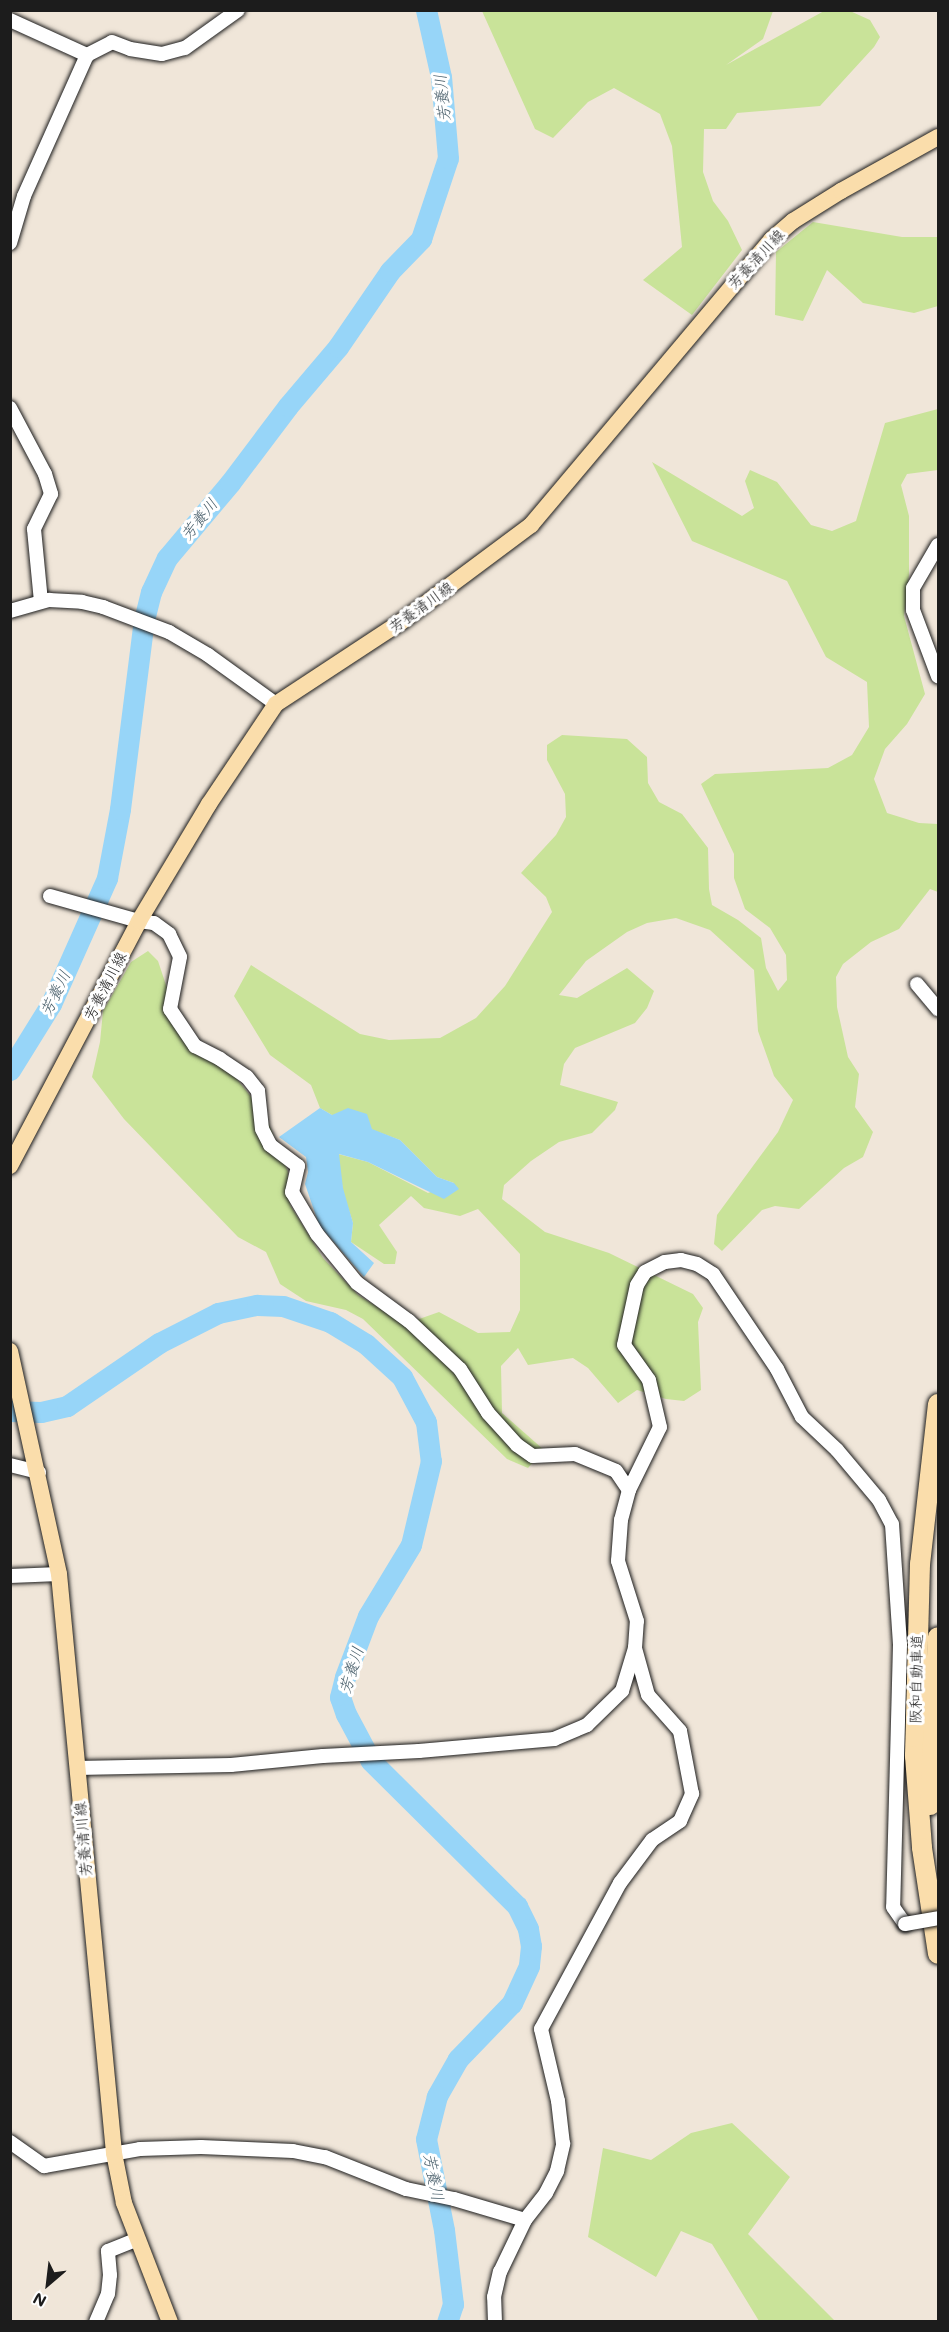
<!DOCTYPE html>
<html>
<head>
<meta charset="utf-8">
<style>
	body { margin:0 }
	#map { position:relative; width:949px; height:2332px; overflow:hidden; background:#f0e6d9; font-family:Mali,"Klee One",sans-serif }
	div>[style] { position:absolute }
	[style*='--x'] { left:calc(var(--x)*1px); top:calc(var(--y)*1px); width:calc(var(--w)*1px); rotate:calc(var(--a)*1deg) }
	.green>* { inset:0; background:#c9e399 }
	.water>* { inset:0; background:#97d5f8 }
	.river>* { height:21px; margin:-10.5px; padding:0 10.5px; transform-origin:10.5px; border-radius:10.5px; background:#97d5f8 }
	.roads { filter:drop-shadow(0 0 2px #1c1c1c) drop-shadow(0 0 2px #1c1c1c) }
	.minor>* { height:14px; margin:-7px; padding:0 7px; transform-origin:7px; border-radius:7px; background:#fff }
	.major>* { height:16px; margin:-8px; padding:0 8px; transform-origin:8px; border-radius:8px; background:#faddab }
	.highway>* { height:20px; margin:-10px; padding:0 10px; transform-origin:10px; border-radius:10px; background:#faddab }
	.bridges { filter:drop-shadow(0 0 2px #1c1c1c) drop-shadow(0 0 2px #1c1c1c) }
	.minor-bridge>* { height:14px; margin:-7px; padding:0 7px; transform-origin:7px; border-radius:7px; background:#fff }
	span { translate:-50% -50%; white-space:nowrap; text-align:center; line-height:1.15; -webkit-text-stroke:6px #fff; paint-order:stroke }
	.street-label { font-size:15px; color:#1c1c1c }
	.water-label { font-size:16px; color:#475d69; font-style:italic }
	.frame { position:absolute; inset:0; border:12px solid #1c1c1c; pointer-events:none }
	.north { position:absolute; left:18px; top:2254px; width:60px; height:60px; -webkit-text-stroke:4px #fff; paint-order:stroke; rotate:208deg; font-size:16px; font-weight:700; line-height:24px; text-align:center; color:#1c1c1c }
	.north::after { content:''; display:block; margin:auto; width:21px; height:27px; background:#1c1c1c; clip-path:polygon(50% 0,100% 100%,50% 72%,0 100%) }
</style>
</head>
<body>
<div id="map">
	<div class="green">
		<i style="clip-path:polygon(482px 11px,773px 11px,763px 39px,726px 65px,824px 11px,850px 11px,870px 20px,880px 37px,874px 47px,820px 106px,737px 113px,726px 129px,704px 129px,703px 172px,713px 201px,728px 221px,742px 250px,692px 315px,643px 280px,682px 247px,672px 146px,660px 114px,614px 88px,588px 102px,553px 138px,535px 129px)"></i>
		<i style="clip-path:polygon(813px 222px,902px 237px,938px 237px,938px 306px,914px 313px,863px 303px,827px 270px,803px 321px,775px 315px,776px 252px)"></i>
		<i style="clip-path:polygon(938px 409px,938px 470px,907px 474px,901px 485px,909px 516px,909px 575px,904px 616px,925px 694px,907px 724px,885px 749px,874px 779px,887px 813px,919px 823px,938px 824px,938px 892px,930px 889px,899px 929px,871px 942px,843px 964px,836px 977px,837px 1007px,848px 1057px,859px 1074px,855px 1107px,873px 1132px,863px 1157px,844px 1168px,799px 1209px,775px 1206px,762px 1210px,722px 1251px,714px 1244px,717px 1215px,778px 1132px,793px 1100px,774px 1076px,758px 1031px,754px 970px,710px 930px,676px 918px,647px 923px,627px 932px,586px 961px,559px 995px,577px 998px,627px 968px,654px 991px,647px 1008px,635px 1023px,575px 1048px,564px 1064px,560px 1085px,618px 1102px,615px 1110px,592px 1133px,559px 1142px,531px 1161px,504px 1185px,502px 1199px,545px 1232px,609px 1253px,693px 1294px,703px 1308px,698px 1322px,701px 1390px,684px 1401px,666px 1399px,637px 1390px,618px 1403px,588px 1368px,573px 1358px,528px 1365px,518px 1348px,501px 1366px,502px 1413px,544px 1450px,528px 1468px,507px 1459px,363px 1319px,346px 1310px,306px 1301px,280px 1284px,266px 1252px,238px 1237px,124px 1119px,92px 1077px,100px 1042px,103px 1011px,131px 962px,148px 951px,158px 961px,185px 1042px,232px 1073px,265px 1114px,288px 1172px,290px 1205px,323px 1258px,358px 1295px,405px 1324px,439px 1312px,478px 1333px,510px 1332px,520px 1310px,520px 1254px,478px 1209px,460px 1216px,424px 1208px,411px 1196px,379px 1225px,397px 1252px,395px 1264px,384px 1264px,351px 1242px,353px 1223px,343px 1192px,338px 1154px,368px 1162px,428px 1193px,454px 1183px,437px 1177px,400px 1140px,332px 1115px,320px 1108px,311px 1085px,270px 1055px,234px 996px,251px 965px,360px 1034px,389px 1040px,440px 1038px,476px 1018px,505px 986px,552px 912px,546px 897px,521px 873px,556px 835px,566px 817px,565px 794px,547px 760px,547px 745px,562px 735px,627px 739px,647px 757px,648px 783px,659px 802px,682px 814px,708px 848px,709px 889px,712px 905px,738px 920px,761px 938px,766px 968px,778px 991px,787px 980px,786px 955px,770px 928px,745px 909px,734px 878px,734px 854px,701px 784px,715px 774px,828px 768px,852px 755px,869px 727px,867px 682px,826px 657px,787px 581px,692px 541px,652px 462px,742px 516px,754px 508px,745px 481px,750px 470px,777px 482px,811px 525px,832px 531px,856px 521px,885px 423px)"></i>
		<i style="clip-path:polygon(732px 2123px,790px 2177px,748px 2234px,835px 2321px,759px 2321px,712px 2244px,681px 2231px,656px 2277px,588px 2237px,603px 2148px,651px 2160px,691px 2133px)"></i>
	</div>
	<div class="water">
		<i style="clip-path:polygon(320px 1108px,332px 1115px,348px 1108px,367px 1114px,372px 1129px,400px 1140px,437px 1177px,454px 1183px,459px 1189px,444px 1199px,368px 1162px,339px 1154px,343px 1188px,353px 1223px,351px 1242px,374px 1263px,364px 1277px,319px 1225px,305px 1184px,308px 1172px,306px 1157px,279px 1137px)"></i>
	</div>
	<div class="river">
		<i style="--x:10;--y:1070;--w:78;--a:-58.2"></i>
		<i style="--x:51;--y:1004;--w:138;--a:-66"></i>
		<i style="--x:107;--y:878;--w:70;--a:-79.3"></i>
		<i style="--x:120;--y:809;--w:191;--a:-82.8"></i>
		<i style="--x:144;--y:620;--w:29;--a:-76"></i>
		<i style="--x:151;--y:592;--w:38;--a:-65"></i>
		<i style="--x:167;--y:558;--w:98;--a:-50"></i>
		<i style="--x:230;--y:483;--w:96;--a:-53"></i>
		<i style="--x:288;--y:406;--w:77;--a:-49.7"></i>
		<i style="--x:338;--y:347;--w:92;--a:-55.6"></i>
		<i style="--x:390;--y:271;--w:45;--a:-45.9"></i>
		<i style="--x:421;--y:239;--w:85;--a:-71.6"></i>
		<i style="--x:448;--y:158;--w:81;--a:-94.9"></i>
		<i style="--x:441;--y:77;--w:69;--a:-102.6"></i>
		<i style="--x:10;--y:1411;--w:31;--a:2"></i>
		<i style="--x:41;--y:1412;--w:27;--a:-13"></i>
		<i style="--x:67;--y:1406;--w:112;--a:-34.4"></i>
		<i style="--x:159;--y:1343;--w:66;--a:-27"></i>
		<i style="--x:218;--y:1313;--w:40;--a:-12"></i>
		<i style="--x:257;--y:1305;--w:26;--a:2"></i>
		<i style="--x:283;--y:1306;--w:50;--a:18.8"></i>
		<i style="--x:330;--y:1322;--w:42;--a:31.4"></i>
		<i style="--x:366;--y:1344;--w:49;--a:42.5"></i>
		<i style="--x:402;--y:1377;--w:51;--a:61.9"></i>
		<i style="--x:426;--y:1422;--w:39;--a:83"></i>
		<i style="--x:431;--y:1461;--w:86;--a:103.4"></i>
		<i style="--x:411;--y:1545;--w:83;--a:121.2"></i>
		<i style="--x:368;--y:1616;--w:65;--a:110.7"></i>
		<i style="--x:345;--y:1677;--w:21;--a:104"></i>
		<i style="--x:340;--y:1697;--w:18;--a:71"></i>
		<i style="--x:346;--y:1714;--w:53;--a:62"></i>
		<i style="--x:371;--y:1761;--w:206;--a:44.8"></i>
		<i style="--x:517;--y:1906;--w:25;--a:64"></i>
		<i style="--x:528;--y:1929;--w:17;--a:80"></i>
		<i style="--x:531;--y:1946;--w:20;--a:96"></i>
		<i style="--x:529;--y:1966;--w:41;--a:114.7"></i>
		<i style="--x:512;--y:2003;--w:78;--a:134"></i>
		<i style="--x:458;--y:2059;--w:43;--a:119.6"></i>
		<i style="--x:437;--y:2096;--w:44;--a:104.3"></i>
		<i style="--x:426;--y:2139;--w:93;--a:78.8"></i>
		<i style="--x:444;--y:2230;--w:75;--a:83.1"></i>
		<i style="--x:453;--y:2304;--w:19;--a:108"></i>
	</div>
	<div class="roads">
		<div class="minor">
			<i style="--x:10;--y:20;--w:85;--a:24.4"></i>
			<i style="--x:10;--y:243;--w:49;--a:-73.4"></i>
			<i style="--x:24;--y:196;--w:154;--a:-65.9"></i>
			<i style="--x:87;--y:55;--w:28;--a:-27"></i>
			<i style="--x:112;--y:42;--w:19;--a:21"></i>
			<i style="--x:130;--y:49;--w:32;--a:9"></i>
			<i style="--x:162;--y:54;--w:24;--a:-15"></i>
			<i style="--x:185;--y:48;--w:65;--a:-35.6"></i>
			<i style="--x:10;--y:408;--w:75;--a:62.1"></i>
			<i style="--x:45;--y:474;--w:21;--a:73"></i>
			<i style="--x:51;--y:494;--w:39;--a:116"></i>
			<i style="--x:34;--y:529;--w:73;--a:84.5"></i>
			<i style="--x:938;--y:545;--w:50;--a:120.2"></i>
			<i style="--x:913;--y:588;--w:22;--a:90"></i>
			<i style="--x:913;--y:610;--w:71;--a:69.3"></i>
			<i style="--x:10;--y:611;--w:41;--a:-15.8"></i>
			<i style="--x:49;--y:600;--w:33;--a:3"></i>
			<i style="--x:82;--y:602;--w:22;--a:13"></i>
			<i style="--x:103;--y:607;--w:71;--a:20.7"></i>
			<i style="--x:169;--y:632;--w:45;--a:30.5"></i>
			<i style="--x:208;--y:655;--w:84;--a:35.8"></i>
			<i style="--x:50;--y:896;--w:92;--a:15.7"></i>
			<i style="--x:139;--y:921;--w:15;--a:8"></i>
			<i style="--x:154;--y:923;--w:19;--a:36"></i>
			<i style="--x:169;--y:934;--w:25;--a:64"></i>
			<i style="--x:180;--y:957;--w:53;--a:100.9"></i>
			<i style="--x:170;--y:1009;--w:45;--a:56"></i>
			<i style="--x:195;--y:1046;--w:28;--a:27"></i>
			<i style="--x:220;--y:1059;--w:32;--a:34"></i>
			<i style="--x:247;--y:1077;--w:18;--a:52"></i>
			<i style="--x:258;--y:1091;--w:38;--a:84"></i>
			<i style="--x:262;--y:1129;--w:18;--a:63"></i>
			<i style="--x:270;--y:1145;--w:35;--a:37"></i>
			<i style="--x:298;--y:1166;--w:27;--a:103"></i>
			<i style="--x:292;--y:1192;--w:49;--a:59.2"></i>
			<i style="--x:317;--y:1234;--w:63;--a:50.8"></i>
			<i style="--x:357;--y:1283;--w:64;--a:36.2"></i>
			<i style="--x:409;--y:1321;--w:70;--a:43.3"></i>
			<i style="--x:460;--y:1369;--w:52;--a:57.5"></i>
			<i style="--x:488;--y:1413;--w:43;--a:47.8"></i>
			<i style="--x:517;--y:1445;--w:19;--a:35"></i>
			<i style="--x:533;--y:1456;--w:42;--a:-2.7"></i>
			<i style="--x:575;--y:1454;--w:44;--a:22.5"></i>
			<i style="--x:616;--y:1471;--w:23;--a:56"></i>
			<i style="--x:917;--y:984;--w:33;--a:50"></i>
			<i style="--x:10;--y:1465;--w:30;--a:14"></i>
			<i style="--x:10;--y:1576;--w:49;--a:-2.3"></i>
			<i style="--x:77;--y:1768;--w:154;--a:-1.1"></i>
			<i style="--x:231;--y:1765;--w:92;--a:-5.6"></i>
			<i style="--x:323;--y:1756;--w:96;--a:-3"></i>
			<i style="--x:419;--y:1751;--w:136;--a:-5.1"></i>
			<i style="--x:554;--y:1739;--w:36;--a:-23"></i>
			<i style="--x:587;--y:1725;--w:49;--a:-44.2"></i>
			<i style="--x:622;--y:1691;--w:45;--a:-73.2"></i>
			<i style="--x:635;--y:1648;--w:27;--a:-86"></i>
			<i style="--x:637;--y:1621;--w:63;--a:-107.6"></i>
			<i style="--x:618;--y:1561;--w:41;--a:-85.8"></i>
			<i style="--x:621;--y:1520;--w:31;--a:-75"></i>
			<i style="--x:629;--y:1490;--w:70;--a:-63.8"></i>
			<i style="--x:660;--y:1427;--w:48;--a:-103.2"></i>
			<i style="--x:649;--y:1380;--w:43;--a:-125.5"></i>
			<i style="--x:624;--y:1345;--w:61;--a:-77.8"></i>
			<i style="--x:637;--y:1285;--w:15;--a:-58"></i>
			<i style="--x:645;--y:1272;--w:22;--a:-27"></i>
			<i style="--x:665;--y:1262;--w:16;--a:-7"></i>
			<i style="--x:681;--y:1260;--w:16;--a:14"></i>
			<i style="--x:697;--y:1264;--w:19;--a:32"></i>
			<i style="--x:713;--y:1274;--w:115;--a:56"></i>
			<i style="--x:777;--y:1369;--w:54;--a:62.5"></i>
			<i style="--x:802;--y:1417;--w:48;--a:43.3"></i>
			<i style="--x:837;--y:1450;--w:65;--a:50"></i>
			<i style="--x:879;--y:1500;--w:27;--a:62"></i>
			<i style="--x:892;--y:1524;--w:121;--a:86.2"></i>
			<i style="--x:900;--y:1645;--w:262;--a:91.5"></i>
			<i style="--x:893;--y:1907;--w:21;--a:55"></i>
			<i style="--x:10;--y:2142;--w:42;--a:35.2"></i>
			<i style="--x:44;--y:2166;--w:97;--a:-10"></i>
			<i style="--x:140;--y:2149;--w:61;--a:-1.9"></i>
			<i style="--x:201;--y:2147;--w:92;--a:2.5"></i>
			<i style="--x:293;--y:2151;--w:33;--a:11"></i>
			<i style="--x:325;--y:2157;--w:87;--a:21.6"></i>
			<i style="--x:406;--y:2189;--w:49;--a:11.8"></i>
			<i style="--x:454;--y:2199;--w:74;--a:16.5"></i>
			<i style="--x:96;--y:2322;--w:30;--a:-67"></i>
			<i style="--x:108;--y:2294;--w:19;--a:-84"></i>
			<i style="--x:110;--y:2275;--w:24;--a:-95"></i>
			<i style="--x:108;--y:2251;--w:31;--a:-22"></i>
			<i style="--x:495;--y:2322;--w:25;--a:-92"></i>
			<i style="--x:494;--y:2297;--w:26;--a:-77"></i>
			<i style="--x:500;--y:2272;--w:58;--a:-64.3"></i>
			<i style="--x:525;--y:2220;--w:34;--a:-52"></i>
			<i style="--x:546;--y:2193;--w:25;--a:-63"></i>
			<i style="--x:557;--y:2171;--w:28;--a:-77"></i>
			<i style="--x:563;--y:2144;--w:43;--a:-96.6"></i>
			<i style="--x:558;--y:2101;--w:74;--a:-103.3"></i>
			<i style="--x:541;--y:2029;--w:166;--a:-61.6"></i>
			<i style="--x:620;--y:1883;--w:54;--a:-53.3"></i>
			<i style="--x:652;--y:1840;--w:34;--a:-34"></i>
			<i style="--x:680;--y:1821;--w:30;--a:-66"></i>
			<i style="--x:692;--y:1794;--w:64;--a:-100.8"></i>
			<i style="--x:680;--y:1731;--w:48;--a:-131.6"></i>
			<i style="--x:648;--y:1695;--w:49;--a:-105.5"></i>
		</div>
		<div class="major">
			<i style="--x:10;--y:1166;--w:277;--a:-62.2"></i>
			<i style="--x:139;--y:921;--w:136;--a:-59.1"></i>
			<i style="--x:209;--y:804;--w:120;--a:-56.2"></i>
			<i style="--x:276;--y:704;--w:149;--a:-33.3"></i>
			<i style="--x:401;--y:622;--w:162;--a:-36.7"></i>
			<i style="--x:531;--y:525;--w:373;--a:-49.9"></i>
			<i style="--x:771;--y:240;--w:29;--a:-41"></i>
			<i style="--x:793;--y:221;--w:57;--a:-32"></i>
			<i style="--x:841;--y:191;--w:111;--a:-29.1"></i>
			<i style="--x:10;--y:1351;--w:228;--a:77.6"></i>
			<i style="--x:59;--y:1574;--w:582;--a:84.57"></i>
			<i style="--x:114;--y:2153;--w:51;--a:78.7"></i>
			<i style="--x:124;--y:2203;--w:128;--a:68.9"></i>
		</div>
		<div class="highway">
			<i style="--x:938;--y:1404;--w:161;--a:96.4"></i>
			<i style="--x:920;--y:1564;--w:192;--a:91.5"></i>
			<i style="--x:915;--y:1756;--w:92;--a:85.6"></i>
			<i style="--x:922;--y:1848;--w:107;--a:81.4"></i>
			<i style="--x:930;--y:1805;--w:168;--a:-87.3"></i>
		</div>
	</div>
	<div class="bridges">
		<div class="minor-bridge">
			<i style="--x:905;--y:1924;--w:34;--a:-10"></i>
		</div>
	</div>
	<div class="street-label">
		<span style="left:756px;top:259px;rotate:-47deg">芳養清川線</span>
		<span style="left:421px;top:607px;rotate:-36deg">芳養清川線</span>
		<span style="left:105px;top:986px;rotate:-63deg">芳養清川線</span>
		<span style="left:916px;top:1679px;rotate:-89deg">阪和自動車道</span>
		<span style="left:83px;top:1839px;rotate:-95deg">芳養清川線</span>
	</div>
	<div class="water-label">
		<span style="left:442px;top:98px;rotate:-96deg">芳養川</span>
		<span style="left:199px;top:519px;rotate:-51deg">芳養川</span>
		<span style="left:55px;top:993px;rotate:-64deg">芳養川</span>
		<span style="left:351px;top:1670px;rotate:-73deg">芳養川</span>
		<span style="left:434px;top:2177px;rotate:79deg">芳養川</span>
	</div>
	<div class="frame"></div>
	<div class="north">N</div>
</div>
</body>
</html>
